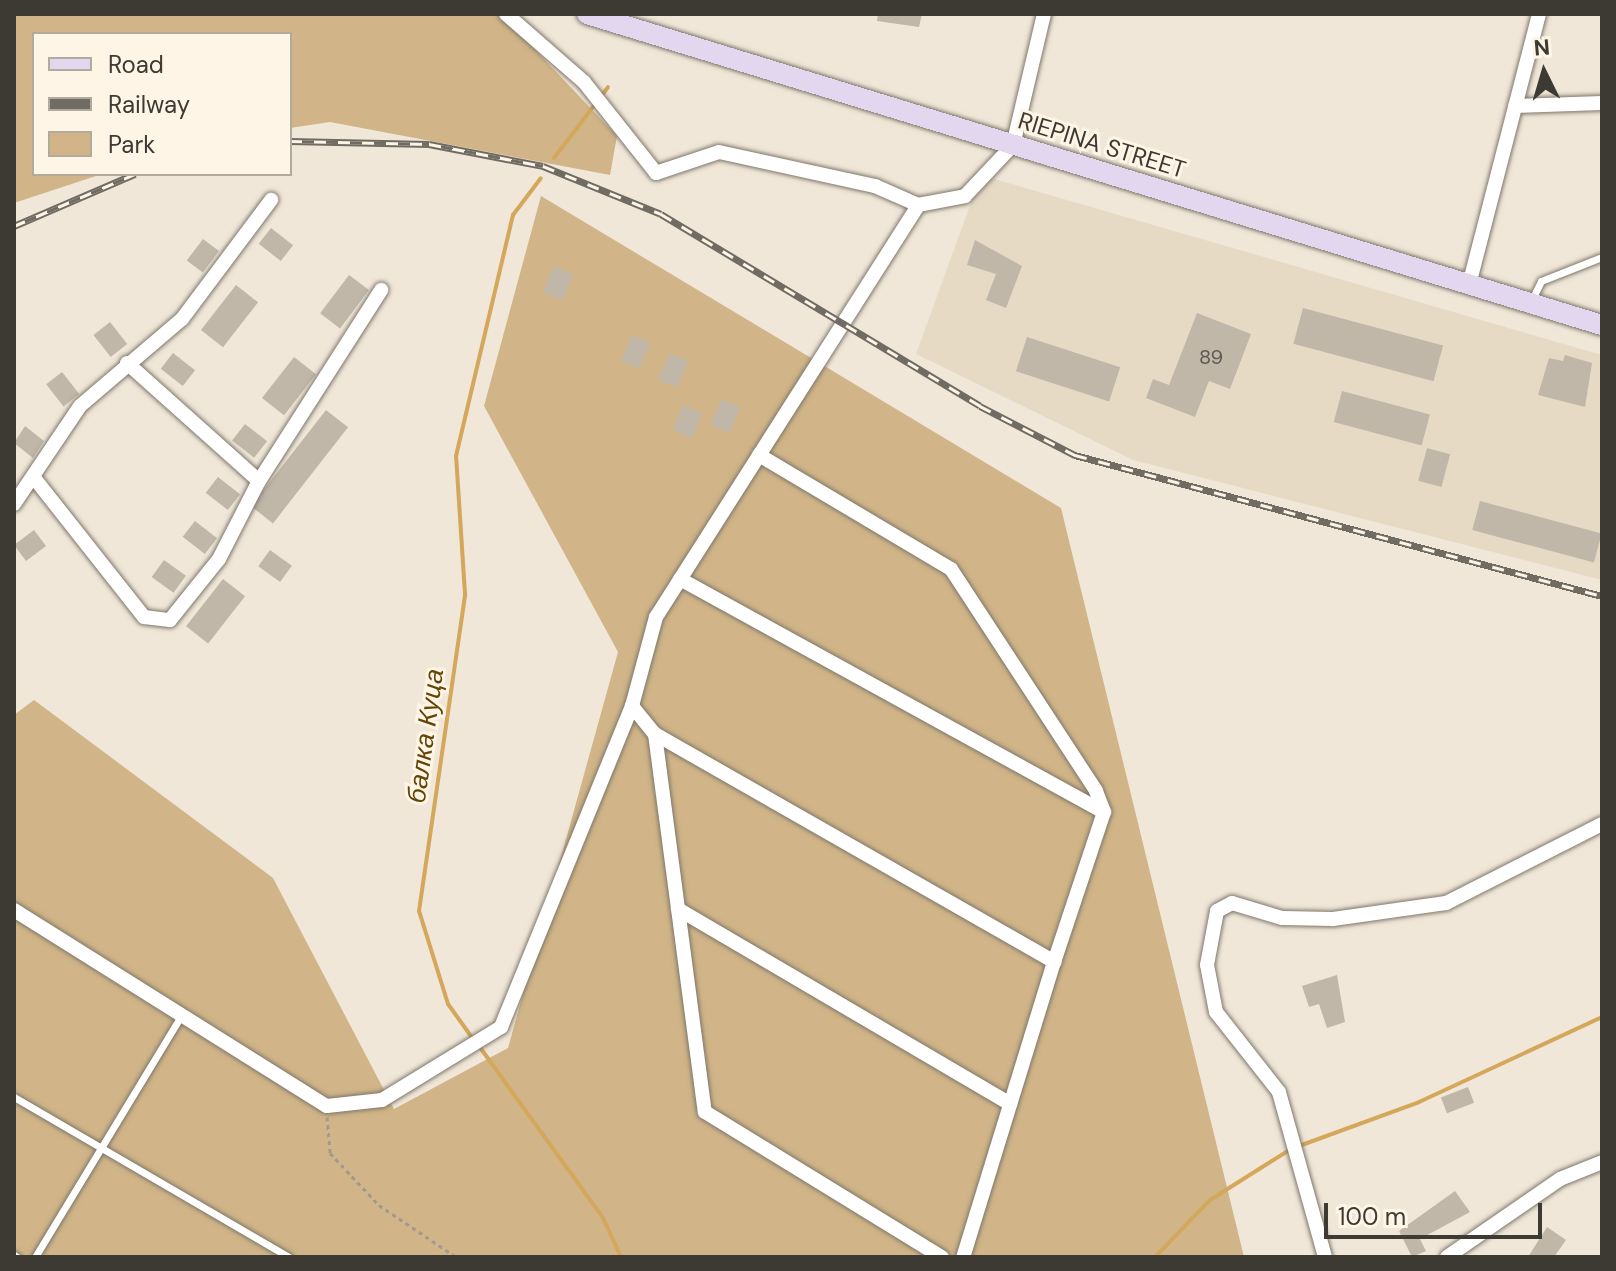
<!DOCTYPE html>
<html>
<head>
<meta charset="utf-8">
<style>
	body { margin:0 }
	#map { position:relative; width:1616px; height:1271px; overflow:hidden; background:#f0e7d9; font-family:"DM Sans",sans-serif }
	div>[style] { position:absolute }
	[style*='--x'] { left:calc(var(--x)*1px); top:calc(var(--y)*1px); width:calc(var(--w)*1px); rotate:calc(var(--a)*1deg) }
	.built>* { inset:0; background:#e7dac5 }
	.green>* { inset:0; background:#d1b588 }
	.stream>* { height:4px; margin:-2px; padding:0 2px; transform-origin:2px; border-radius:2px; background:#d4a75b }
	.building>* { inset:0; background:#c0b7a9; transform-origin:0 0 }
	.path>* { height:3px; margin-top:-1.5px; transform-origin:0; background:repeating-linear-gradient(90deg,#9f998e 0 4px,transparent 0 8px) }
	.roads { filter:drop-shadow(0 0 2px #7f776a) drop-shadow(0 0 2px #7f776a) }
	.lane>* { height:7px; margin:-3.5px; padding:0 3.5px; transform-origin:3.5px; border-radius:3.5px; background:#fff }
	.street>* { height:14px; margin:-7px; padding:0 7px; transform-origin:7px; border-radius:7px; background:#fff }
	.secondary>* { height:20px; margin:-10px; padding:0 10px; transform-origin:10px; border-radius:10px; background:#e2d7ef }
	.rail>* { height:7px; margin-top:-3.5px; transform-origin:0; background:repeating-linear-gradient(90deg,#fef5e6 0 12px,#706b63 0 24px); box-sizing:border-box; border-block:2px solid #706b63 }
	span { translate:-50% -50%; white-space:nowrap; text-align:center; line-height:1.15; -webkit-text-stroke:6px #fef5e6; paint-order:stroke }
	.number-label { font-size:20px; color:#5e5951 }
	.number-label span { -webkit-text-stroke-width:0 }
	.street-label { font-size:24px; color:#3d3a34 }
	.water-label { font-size:26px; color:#634506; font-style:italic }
	.frame { position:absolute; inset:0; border:16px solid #3d3a34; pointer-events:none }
	.legend { position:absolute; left:32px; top:32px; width:260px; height:144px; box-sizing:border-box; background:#fef5e6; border:2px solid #b1aa9f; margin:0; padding:10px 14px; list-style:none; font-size:24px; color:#3d3a34 }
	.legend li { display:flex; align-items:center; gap:16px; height:40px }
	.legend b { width:40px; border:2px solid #b1aa9f }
	.north { position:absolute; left:1504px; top:32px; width:80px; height:80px; -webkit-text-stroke:6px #fef5e6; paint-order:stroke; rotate:355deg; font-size:22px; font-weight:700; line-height:32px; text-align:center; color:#3d3a34 }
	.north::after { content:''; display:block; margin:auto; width:28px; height:36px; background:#3d3a34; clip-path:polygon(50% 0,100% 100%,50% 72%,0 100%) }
	.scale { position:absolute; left:1324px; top:1203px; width:218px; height:36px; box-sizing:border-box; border:4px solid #3d3a34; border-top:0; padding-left:10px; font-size:24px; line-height:28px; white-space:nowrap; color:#3d3a34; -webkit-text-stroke:6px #fef5e6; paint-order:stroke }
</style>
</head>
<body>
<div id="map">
	<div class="built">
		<i style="clip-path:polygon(981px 175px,1602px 355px,1602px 580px,1133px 460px,916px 354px)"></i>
	</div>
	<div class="green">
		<i style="clip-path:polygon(14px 14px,501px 14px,617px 136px,610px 175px,330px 122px,290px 128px,290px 34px,34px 34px,34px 174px,102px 174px,14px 203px)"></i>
		<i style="clip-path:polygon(541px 196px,1061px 508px,1244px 1257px,14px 1257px,14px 715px,34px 700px,273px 878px,394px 1109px,508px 1048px,618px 652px,484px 406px)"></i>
	</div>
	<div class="stream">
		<i style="--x:554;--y:158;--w:89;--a:-52.7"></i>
		<i style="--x:473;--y:1039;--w:43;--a:-125.5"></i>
		<i style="--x:448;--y:1004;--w:97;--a:-107.3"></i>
		<i style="--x:419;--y:911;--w:320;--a:-81.7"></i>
		<i style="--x:465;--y:594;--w:138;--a:-93.7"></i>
		<i style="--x:456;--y:456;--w:248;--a:-76.7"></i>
		<i style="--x:513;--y:215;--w:46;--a:-52.9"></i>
		<i style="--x:479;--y:1046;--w:212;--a:54.2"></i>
		<i style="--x:603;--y:1218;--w:43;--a:65.2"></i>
		<i style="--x:1299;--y:1146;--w:128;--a:-20.1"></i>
		<i style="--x:1419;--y:1102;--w:202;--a:-24.9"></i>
		<i style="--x:1155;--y:1257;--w:79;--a:-46"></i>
		<i style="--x:1210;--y:1200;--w:96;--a:-32.2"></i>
	</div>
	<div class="building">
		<i style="clip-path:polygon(878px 14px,922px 14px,919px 27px,877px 21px)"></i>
		<i style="left:271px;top:228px;width:28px;height:20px;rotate:38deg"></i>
		<i style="left:203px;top:239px;width:20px;height:27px;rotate:37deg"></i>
		<i style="clip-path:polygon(975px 240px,1022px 266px,1006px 308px,986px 300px,996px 274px,967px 265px)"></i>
		<i style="left:554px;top:266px;width:21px;height:28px;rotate:23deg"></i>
		<i style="left:349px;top:275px;width:25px;height:48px;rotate:37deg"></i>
		<i style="left:236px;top:285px;width:28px;height:57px;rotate:38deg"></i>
		<i style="left:1303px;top:308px;width:145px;height:37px;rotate:15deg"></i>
		<i style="clip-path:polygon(1197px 313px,1251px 334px,1230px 389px,1209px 381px,1195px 417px,1146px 398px,1153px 379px,1169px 385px)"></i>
		<i style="left:110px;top:322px;width:28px;height:21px;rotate:52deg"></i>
		<i style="left:632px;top:335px;width:20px;height:28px;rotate:24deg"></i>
		<i style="left:1027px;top:337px;width:98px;height:36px;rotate:18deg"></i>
		<i style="left:173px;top:353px;width:28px;height:20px;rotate:38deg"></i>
		<i style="left:670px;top:353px;width:20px;height:29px;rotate:24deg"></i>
		<i style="clip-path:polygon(1565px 355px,1592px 363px,1585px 407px,1538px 395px,1549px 358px,1563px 361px)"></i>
		<i style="left:294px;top:357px;width:28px;height:52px;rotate:38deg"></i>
		<i style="left:62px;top:372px;width:28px;height:20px;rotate:52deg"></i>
		<i style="left:1342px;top:391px;width:91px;height:32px;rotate:15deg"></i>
		<i style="left:722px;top:399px;width:20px;height:28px;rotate:24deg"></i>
		<i style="left:683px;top:405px;width:21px;height:27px;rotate:23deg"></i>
		<i style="left:326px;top:410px;width:28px;height:122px;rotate:38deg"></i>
		<i style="left:245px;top:424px;width:28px;height:21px;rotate:38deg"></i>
		<i style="clip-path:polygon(25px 426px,44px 441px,33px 458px,14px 443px)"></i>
		<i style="left:1427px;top:448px;width:24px;height:34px;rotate:15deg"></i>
		<i style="left:218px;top:477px;width:28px;height:20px;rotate:38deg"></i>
		<i style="left:1480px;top:501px;width:126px;height:30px;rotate:15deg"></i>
		<i style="left:195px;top:521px;width:28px;height:20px;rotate:38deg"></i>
		<i style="left:34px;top:530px;width:20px;height:25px;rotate:53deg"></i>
		<i style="left:270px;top:550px;width:27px;height:20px;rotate:36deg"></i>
		<i style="left:164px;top:560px;width:27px;height:21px;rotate:36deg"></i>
		<i style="left:223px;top:579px;width:28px;height:60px;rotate:38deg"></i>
		<i style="clip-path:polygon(1337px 975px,1345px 1022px,1327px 1028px,1319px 1004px,1309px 1007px,1302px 986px)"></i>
		<i style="left:1468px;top:1087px;width:17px;height:29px;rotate:69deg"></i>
		<i style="clip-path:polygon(1455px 1191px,1470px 1212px,1420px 1239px,1426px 1251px,1412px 1257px,1399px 1231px)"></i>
		<i style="clip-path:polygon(1547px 1227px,1566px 1240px,1554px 1257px,1528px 1257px)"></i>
	</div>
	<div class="path">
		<i style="--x:327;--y:1117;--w:36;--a:85"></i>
		<i style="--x:330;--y:1153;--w:71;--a:46.7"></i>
		<i style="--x:379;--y:1205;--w:93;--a:34"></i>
	</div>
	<div class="roads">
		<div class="lane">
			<i style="--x:1532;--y:299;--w:20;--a:-63"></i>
			<i style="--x:1541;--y:281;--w:66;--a:-21.5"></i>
			<i style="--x:14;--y:1097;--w:318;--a:30.2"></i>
			<i style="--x:14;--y:1255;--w:4;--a:34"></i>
			<i style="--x:35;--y:1257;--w:282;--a:-58.8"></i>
		</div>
		<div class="street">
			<i style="--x:506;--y:14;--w:103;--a:41.1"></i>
			<i style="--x:584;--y:82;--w:116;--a:51.6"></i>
			<i style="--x:656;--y:173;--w:66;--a:-18.4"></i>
			<i style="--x:719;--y:152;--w:160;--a:12.3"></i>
			<i style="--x:875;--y:186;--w:47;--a:23.8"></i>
			<i style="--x:918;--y:205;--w:48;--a:-10.8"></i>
			<i style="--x:965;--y:196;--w:70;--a:-46.7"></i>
			<i style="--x:1013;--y:145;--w:135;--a:-76.7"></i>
			<i style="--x:1515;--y:106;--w:87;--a:-2"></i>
			<i style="--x:1470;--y:281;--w:276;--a:-75.5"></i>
			<i style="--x:759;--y:455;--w:223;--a:30.7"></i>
			<i style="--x:951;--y:569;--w:265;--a:56.8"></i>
			<i style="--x:1096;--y:791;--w:22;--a:69"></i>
			<i style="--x:1104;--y:812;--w:158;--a:108.4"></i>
			<i style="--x:35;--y:479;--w:176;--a:51.7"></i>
			<i style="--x:144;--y:617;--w:26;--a:7"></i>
			<i style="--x:170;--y:620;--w:78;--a:-51.2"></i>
			<i style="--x:219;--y:559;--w:88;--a:-62.9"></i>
			<i style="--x:259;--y:481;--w:177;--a:-138.2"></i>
			<i style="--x:259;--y:481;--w:227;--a:-57.4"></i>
			<i style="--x:14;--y:504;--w:118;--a:-56"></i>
			<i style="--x:80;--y:406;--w:134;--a:-40.5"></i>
			<i style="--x:182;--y:319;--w:149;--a:-53.2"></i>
			<i style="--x:680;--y:579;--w:484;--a:28.8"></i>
			<i style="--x:632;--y:706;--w:36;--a:51"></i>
			<i style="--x:655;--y:734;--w:460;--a:29.7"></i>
			<i style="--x:1054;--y:962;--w:309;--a:107.1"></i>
			<i style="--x:655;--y:734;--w:381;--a:82.5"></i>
			<i style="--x:705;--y:1112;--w:278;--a:31.5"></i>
			<i style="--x:678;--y:909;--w:385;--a:30.4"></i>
			<i style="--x:14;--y:910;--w:369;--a:32.1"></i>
			<i style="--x:327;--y:1106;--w:55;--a:-6.2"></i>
			<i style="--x:382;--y:1100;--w:140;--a:-31.5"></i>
			<i style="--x:501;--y:1027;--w:347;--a:-67.8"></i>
			<i style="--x:632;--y:706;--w:92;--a:-74.9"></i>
			<i style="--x:656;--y:617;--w:488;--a:-57.5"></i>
			<i style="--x:1325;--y:1257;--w:171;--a:-105.6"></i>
			<i style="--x:1279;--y:1092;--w:102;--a:-128.2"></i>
			<i style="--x:1216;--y:1012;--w:48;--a:-100.8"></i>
			<i style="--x:1207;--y:965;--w:55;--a:-79.5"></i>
			<i style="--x:1217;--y:911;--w:17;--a:-28"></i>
			<i style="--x:1232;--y:903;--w:52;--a:16.7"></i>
			<i style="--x:1282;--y:918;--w:51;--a:1.1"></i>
			<i style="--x:1333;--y:919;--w:114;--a:-8.1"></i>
			<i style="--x:1446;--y:903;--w:175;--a:-26.9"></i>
			<i style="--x:1447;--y:1257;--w:137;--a:-34.6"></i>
			<i style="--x:1560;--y:1179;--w:45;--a:-22"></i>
		</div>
		<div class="secondary">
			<i style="--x:587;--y:14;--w:1062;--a:17.04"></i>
		</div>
	</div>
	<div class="rail">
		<i style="--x:290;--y:141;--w:139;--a:1.2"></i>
		<i style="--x:429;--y:144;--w:116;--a:10.9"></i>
		<i style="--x:543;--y:166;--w:127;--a:22.1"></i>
		<i style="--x:661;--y:214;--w:372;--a:31"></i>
		<i style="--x:980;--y:406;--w:107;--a:27.3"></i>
		<i style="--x:1075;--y:455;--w:546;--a:14.98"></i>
		<i style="--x:14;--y:226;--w:132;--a:-23.3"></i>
	</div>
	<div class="number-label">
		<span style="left:1211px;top:357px">89</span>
	</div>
	<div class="street-label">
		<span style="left:1102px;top:145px;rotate:17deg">RIEPINA STREET</span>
	</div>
	<div class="water-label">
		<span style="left:426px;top:736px;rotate:-82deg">балка Куца</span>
	</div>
	<div class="frame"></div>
	<ul class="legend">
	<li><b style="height:10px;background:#e2d7ef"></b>Road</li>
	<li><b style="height:10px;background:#706b63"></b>Railway</li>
	<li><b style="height:22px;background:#d1b588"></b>Park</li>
	</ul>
	<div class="north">N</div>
	<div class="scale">100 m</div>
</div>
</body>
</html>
